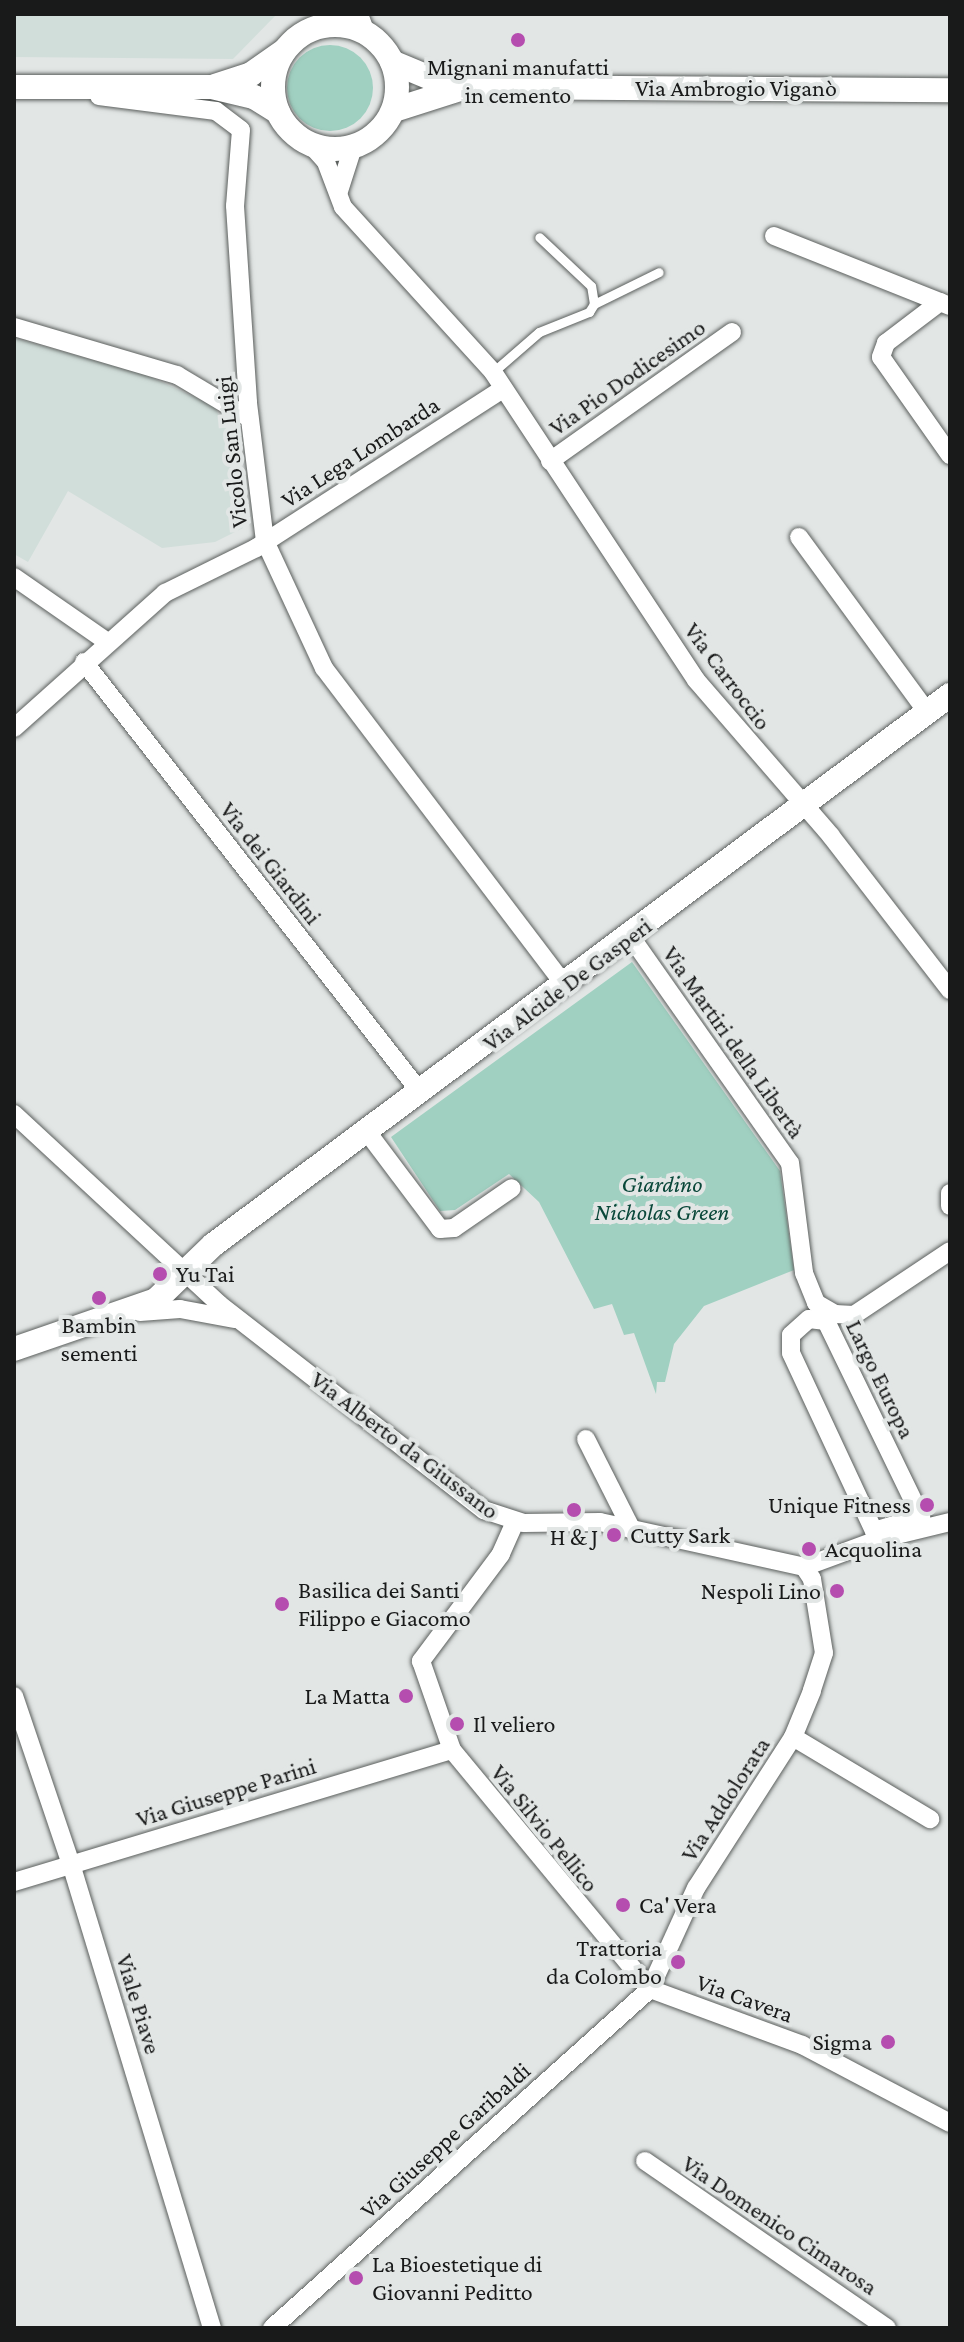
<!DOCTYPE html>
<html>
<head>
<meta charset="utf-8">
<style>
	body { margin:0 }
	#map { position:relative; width:964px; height:2342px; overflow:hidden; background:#e2e6e5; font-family:"Crimson Pro",serif }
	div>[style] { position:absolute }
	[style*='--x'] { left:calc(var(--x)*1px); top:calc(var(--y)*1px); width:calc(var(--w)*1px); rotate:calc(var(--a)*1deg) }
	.built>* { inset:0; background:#d1deda }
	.green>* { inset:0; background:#a0d0c1 }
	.round { border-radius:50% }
	.roads { filter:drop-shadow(0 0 2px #5b5f5d) drop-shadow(0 0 2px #5b5f5d) }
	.lane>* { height:9px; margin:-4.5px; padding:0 4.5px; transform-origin:4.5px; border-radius:4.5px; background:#fff }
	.street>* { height:18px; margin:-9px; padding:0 9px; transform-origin:9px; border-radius:9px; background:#fff }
	.secondary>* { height:24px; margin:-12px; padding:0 12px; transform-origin:12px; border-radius:12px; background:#fff }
	.secondary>.ring { margin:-12px; padding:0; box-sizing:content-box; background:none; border:24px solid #fff; border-radius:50% }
	.dots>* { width:22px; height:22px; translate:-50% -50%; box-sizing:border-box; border:4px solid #e2e6e5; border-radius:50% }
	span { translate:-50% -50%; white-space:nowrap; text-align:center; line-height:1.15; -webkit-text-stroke:8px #e2e6e5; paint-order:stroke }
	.poi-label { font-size:24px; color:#191a1a }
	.left { translate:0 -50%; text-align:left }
	.right { translate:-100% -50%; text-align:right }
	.street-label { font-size:24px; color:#191a1a }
	.park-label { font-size:24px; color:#094739; font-style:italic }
	.frame { position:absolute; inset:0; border:16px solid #191a1a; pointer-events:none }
</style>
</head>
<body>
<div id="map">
	<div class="built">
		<i style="clip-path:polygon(14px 14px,277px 14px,233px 59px,14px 57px)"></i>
		<i style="clip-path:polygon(14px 338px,146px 375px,214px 406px,230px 436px,243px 528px,215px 542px,162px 548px,68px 491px,28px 562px,14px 554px)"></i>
	</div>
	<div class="green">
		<i class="round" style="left:287px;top:45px;width:86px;height:86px"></i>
		<i style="clip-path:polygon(632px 962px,780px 1171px,794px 1270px,704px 1306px,674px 1344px,665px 1382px,657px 1382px,656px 1394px,634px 1333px,624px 1335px,612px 1304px,594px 1309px,539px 1202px,509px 1174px,455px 1210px,440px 1211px,391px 1137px)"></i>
	</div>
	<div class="roads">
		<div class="lane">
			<i style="--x:594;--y:304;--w:72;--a:-26.2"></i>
			<i style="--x:493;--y:372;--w:61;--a:-41"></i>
			<i style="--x:539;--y:332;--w:54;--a:-21.8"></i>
			<i style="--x:589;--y:312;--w:9;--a:-58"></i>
			<i style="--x:594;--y:304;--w:18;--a:-99"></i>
			<i style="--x:591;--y:286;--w:71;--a:-136.7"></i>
		</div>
		<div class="street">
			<i style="--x:359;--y:14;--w:20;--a:70"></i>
			<i style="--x:325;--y:26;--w:16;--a:-47"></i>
			<i style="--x:99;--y:96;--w:118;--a:7.3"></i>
			<i style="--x:216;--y:111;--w:31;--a:37"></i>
			<i style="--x:241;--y:130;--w:76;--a:94.5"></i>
			<i style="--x:235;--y:206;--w:197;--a:86.2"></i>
			<i style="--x:248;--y:403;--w:139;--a:83"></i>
			<i style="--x:265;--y:541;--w:140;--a:65.1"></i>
			<i style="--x:324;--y:668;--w:397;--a:52.8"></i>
			<i style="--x:310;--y:144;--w:24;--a:48"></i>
			<i style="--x:326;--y:162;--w:48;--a:69.3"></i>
			<i style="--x:343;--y:207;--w:223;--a:47.7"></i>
			<i style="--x:493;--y:372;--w:369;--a:56.6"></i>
			<i style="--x:696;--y:680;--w:206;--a:49.1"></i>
			<i style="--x:831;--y:836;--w:195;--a:52.3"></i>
			<i style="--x:339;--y:191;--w:46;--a:-72.3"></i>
			<i style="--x:774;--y:236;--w:189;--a:21.7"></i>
			<i style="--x:940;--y:302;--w:68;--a:142.8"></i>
			<i style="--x:886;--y:343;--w:15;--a:110"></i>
			<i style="--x:881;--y:357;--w:120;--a:54.9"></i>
			<i style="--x:14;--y:327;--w:170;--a:16.4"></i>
			<i style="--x:177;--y:375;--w:84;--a:30.8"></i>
			<i style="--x:550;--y:461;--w:223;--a:-35.3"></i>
			<i style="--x:799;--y:537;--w:217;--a:53.8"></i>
			<i style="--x:14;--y:577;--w:112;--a:34.8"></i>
			<i style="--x:84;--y:662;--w:547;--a:51.98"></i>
			<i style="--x:14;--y:728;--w:203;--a:-41.8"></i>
			<i style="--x:165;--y:593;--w:102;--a:-26.3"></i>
			<i style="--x:256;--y:548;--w:294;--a:-32.8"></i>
			<i style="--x:631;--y:937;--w:276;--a:54.9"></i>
			<i style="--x:790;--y:1163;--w:111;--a:82.7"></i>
			<i style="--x:804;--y:1273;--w:32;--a:68"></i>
			<i style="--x:816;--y:1303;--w:22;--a:30"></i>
			<i style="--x:835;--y:1314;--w:19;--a:3"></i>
			<i style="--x:854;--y:1315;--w:115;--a:-33.7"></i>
			<i style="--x:14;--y:1114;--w:280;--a:42.8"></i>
			<i style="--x:219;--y:1304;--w:336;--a:37.9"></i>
			<i style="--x:484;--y:1510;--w:42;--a:18"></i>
			<i style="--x:524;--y:1523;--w:76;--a:-0.8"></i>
			<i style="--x:600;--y:1522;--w:209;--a:12.4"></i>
			<i style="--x:804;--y:1567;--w:14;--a:56"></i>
			<i style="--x:812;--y:1579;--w:75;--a:80.8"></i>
			<i style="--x:824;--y:1653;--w:40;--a:108"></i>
			<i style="--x:812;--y:1691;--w:50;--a:112.4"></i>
			<i style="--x:793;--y:1737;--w:179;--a:122.7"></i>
			<i style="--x:696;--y:1888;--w:111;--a:114.5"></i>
			<i style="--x:650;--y:1989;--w:508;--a:138.11"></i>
			<i style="--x:368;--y:1133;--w:120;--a:53.1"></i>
			<i style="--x:440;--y:1229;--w:14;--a:-4"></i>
			<i style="--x:454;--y:1228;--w:70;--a:-34.6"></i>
			<i style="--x:950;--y:1193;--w:13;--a:90"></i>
			<i style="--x:140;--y:1312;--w:40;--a:-4.3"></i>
			<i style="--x:180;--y:1309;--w:55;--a:10.5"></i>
			<i style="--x:809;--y:1319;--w:17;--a:7"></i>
			<i style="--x:826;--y:1321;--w:218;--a:64.1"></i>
			<i style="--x:921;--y:1517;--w:49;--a:163.4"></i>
			<i style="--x:874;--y:1531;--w:196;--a:-115"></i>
			<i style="--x:791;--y:1353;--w:18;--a:-90"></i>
			<i style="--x:791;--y:1335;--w:24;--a:-42"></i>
			<i style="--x:586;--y:1439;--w:102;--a:63.2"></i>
			<i style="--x:515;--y:1522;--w:35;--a:114"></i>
			<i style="--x:501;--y:1554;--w:134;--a:126.8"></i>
			<i style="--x:421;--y:1661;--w:94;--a:70.8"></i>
			<i style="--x:452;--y:1750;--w:310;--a:50.4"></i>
			<i style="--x:650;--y:1989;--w:162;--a:20.2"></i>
			<i style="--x:802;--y:2045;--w:167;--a:27.8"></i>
			<i style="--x:804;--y:1567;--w:81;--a:-20.2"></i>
			<i style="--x:880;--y:1539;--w:72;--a:-13.7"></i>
			<i style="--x:14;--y:1696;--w:177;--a:71.3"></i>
			<i style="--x:71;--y:1864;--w:485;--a:73.1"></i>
			<i style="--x:793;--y:1737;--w:160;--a:30.9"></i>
			<i style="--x:14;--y:1882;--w:457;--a:-16.8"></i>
			<i style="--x:645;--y:2161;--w:294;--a:34.6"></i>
		</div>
		<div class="secondary">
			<i class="ring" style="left:273px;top:25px;width:100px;height:100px"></i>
			<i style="--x:392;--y:62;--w:52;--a:22.6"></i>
			<i style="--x:440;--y:82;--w:34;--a:8"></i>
			<i style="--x:474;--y:87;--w:476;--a:0.4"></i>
			<i style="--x:215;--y:86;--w:38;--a:-18"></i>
			<i style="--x:251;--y:74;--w:40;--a:-34.9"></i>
			<i style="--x:14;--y:87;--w:198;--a:0"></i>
			<i style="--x:212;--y:87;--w:43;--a:13.4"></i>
			<i style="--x:254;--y:97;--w:28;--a:32"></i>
			<i style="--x:394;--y:110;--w:69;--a:-17.7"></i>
			<i style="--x:14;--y:1349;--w:150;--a:-19"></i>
			<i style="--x:156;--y:1300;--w:79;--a:-44"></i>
			<i style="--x:213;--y:1245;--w:920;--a:-36.73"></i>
		</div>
	</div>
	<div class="dots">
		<i style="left:518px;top:40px;background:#b54daf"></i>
		<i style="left:160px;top:1274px;background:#b54daf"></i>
		<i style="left:99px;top:1298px;background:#b54daf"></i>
		<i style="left:927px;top:1505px;background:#b54daf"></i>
		<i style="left:574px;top:1510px;background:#b54daf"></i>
		<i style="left:614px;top:1535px;background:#b54daf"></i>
		<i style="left:809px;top:1549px;background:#b54daf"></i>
		<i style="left:837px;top:1591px;background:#b54daf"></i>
		<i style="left:282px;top:1604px;background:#b54daf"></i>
		<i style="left:406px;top:1696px;background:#b54daf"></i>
		<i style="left:457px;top:1724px;background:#b54daf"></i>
		<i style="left:623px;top:1905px;background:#b54daf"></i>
		<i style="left:678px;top:1962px;background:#b54daf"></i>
		<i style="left:888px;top:2042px;background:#b54daf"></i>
		<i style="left:356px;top:2278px;background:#b54daf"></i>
	</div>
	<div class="poi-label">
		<span style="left:518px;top:81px">Mignani manufatti<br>in cemento</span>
		<span class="left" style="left:176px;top:1274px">Yu Tai</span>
		<span style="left:99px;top:1339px">Bambin<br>sementi</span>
		<span class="right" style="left:911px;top:1505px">Unique Fitness</span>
		<span class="left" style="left:630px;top:1535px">Cutty Sark</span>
		<span style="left:574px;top:1537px">H &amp; J</span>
		<span class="left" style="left:825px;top:1549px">Acquolina</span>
		<span class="left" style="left:298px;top:1604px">Basilica dei Santi<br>Filippo e Giacomo</span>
		<span class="right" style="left:821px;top:1591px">Nespoli Lino</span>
		<span class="right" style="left:390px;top:1696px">La Matta</span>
		<span class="left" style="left:473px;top:1724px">Il veliero</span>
		<span class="left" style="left:639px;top:1905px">Ca' Vera</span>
		<span class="right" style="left:662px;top:1962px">Trattoria<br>da Colombo</span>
		<span class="right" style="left:872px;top:2042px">Sigma</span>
		<span class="left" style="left:372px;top:2278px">La Bioestetique di<br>Giovanni Peditto</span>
	</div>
	<div class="street-label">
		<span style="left:736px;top:88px">Via Ambrogio Viganò</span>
		<span style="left:627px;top:377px;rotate:-35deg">Via Pio Dodicesimo</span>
		<span style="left:231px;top:452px;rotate:-96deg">Vicolo San Luigi</span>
		<span style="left:360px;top:452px;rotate:-33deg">Via Lega Lombarda</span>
		<span style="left:728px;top:676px;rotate:53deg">Via Carroccio</span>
		<span style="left:271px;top:863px;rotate:52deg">Via dei Giardini</span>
		<span style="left:567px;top:984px;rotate:-37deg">Via Alcide De Gasperi</span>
		<span style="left:734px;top:1042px;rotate:55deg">Via Martiri della Libertà</span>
		<span style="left:881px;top:1379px;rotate:64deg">Largo Europa</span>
		<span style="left:405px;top:1445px;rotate:37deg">Via Alberto da Giussano</span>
		<span style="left:226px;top:1792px;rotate:-17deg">Via Giuseppe Parini</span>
		<span style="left:725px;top:1799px;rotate:-57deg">Via Addolorata</span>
		<span style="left:545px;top:1828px;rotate:51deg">Via Silvio Pellico</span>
		<span style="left:745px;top:1998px;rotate:20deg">Via Cavera</span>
		<span style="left:139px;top:2004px;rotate:73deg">Viale Piave</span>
		<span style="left:445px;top:2140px;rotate:-42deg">Via Giuseppe Garibaldi</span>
		<span style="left:780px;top:2225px;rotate:34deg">Via Domenico Cimarosa</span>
	</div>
	<div class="park-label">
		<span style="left:662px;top:1198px">Giardino<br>Nicholas Green</span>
	</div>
	<div class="frame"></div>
</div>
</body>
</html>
